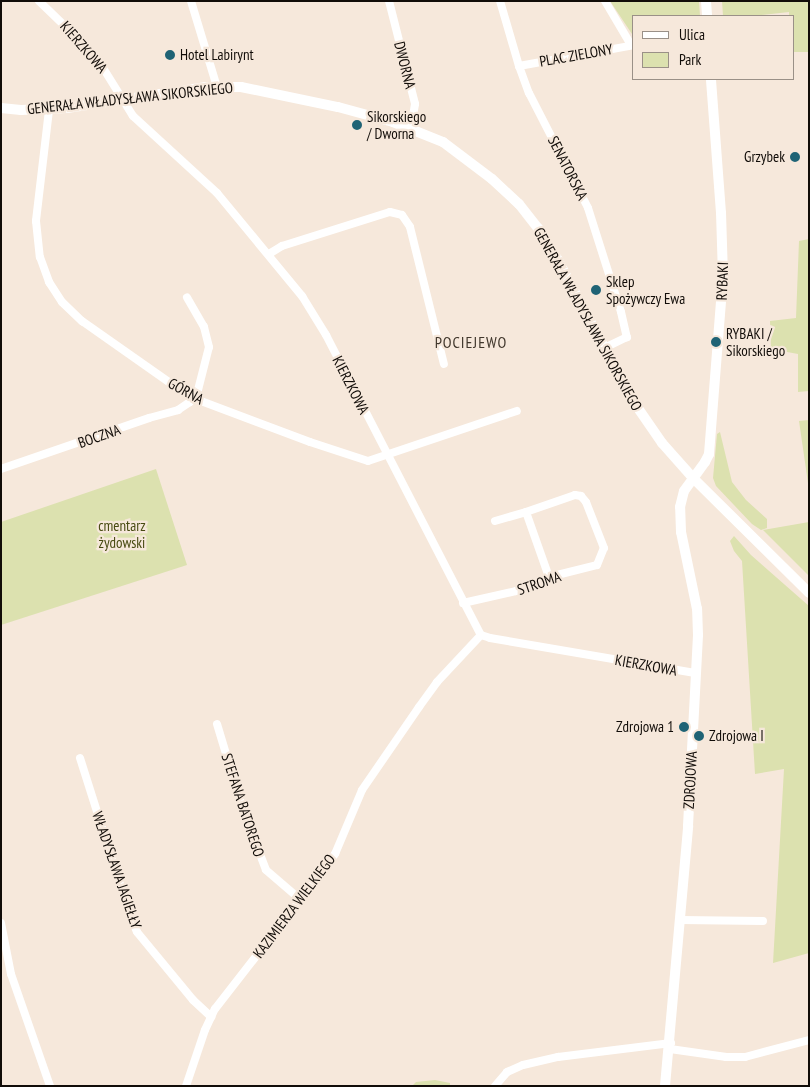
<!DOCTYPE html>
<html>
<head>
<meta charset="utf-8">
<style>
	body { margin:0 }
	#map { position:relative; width:810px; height:1087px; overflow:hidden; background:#f6e8db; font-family:"PT Sans Narrow",sans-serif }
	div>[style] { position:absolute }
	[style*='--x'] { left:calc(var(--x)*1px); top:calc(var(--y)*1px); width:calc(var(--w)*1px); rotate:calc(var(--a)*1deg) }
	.green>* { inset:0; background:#dce1af }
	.street>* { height:8px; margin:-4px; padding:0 4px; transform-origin:4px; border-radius:4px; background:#fff }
	.secondary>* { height:10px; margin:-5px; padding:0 5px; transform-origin:5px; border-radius:5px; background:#fff }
	.dots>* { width:14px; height:14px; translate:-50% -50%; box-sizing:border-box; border:2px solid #f6e8db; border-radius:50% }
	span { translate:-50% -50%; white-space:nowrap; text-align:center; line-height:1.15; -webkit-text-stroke:4.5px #f6e8db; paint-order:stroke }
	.street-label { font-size:15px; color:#110c08 }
	.poi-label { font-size:15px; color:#110c08 }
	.left { translate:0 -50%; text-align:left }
	.right { translate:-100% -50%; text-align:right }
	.park-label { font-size:15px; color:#484b12 }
	.neighbourhood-label { font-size:16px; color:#41372c; letter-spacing:1px }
	.frame { position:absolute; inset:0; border:2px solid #110c08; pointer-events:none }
	.legend { position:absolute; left:632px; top:15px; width:162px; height:65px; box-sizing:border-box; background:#f6e8db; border:1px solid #9a9087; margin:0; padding:6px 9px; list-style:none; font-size:15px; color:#110c08 }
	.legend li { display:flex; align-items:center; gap:10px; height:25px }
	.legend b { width:25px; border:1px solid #9a9087 }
</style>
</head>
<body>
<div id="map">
	<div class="green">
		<i style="clip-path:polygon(610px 1px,699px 1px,700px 16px,634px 16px,634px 37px)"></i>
		<i style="clip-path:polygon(722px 1px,809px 1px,809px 52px,794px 52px,794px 16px,789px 16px,789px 12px,753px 16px,723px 16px)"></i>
		<i style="clip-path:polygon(809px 239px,809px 391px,798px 392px,798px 354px,771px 349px,770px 321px,796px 318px,799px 241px)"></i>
		<i style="clip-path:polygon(809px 420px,809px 490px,799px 421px)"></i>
		<i style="clip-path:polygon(720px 432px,732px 482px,746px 500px,767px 519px,767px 528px,761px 530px,752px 524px,716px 486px,713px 478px,717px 434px)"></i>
		<i style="clip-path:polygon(156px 469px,187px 565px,1px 625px,1px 522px)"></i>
		<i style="clip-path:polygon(809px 522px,809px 576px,763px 530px)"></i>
		<i style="clip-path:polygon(734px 536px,751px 555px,809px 606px,809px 953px,773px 963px,784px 769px,755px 774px,742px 561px,734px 551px,730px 541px)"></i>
		<i style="clip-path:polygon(435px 1080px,450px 1083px,450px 1086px,412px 1086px,416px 1082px)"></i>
	</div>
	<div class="street">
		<i style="--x:39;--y:1;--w:78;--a:44"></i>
		<i style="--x:95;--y:55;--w:72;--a:58.1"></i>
		<i style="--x:133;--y:116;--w:114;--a:42.5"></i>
		<i style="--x:217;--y:193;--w:134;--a:50.5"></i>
		<i style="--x:302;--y:296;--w:46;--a:58.4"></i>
		<i style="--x:326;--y:335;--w:338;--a:62.7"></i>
		<i style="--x:481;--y:635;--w:9;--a:18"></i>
		<i style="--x:490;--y:638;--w:208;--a:9.7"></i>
		<i style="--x:191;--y:1;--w:90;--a:73.2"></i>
		<i style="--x:389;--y:1;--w:106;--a:75.8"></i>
		<i style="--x:415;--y:104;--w:24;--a:99"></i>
		<i style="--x:500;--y:1;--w:68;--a:73.7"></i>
		<i style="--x:519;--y:66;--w:29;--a:70"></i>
		<i style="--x:529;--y:93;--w:129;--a:62.8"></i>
		<i style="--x:588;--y:208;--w:109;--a:72.4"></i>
		<i style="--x:621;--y:312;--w:26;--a:77"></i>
		<i style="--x:627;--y:337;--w:25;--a:154"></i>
		<i style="--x:605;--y:1;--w:51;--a:59.4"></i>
		<i style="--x:519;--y:66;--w:117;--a:-10.3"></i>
		<i style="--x:49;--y:110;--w:112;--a:96.7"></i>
		<i style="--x:36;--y:221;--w:36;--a:84"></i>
		<i style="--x:40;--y:257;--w:27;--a:70"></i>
		<i style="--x:49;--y:282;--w:24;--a:57"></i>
		<i style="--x:62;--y:302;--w:28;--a:44"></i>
		<i style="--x:82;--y:321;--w:115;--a:35.1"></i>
		<i style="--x:176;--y:387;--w:20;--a:33"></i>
		<i style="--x:193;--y:398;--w:125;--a:20.6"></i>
		<i style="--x:310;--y:442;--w:61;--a:18.1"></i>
		<i style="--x:368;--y:461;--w:157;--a:-18.6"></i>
		<i style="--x:269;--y:254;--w:15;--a:-32"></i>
		<i style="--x:282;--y:246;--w:113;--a:-17.5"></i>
		<i style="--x:390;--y:212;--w:12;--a:14"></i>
		<i style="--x:402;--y:215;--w:14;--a:56"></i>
		<i style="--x:410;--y:227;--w:141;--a:76.1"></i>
		<i style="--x:1;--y:469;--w:157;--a:-19"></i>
		<i style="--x:149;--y:418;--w:30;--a:-15"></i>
		<i style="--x:178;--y:410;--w:14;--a:-34"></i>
		<i style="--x:190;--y:402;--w:14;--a:-56"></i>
		<i style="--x:198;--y:390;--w:44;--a:-75.7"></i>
		<i style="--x:209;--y:347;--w:21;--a:-104"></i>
		<i style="--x:204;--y:327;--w:34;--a:-120"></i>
		<i style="--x:495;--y:521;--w:32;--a:-16"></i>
		<i style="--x:463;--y:603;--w:54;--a:-12.8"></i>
		<i style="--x:516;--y:591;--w:36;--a:-23"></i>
		<i style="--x:549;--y:577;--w:49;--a:-14"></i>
		<i style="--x:597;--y:565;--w:18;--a:-68"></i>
		<i style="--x:604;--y:548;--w:49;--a:-111.4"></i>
		<i style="--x:586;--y:502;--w:8;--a:-130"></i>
		<i style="--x:581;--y:496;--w:6;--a:-171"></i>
		<i style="--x:575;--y:495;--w:52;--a:160.9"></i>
		<i style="--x:526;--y:512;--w:69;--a:70.5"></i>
		<i style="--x:217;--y:724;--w:90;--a:73.2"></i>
		<i style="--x:243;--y:810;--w:64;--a:69"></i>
		<i style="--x:266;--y:870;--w:46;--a:40.6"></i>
		<i style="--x:80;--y:758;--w:166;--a:72.4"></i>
		<i style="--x:130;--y:916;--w:17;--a:66"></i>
		<i style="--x:137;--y:932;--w:88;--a:50.5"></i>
		<i style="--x:193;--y:1000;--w:25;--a:43"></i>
		<i style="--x:680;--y:920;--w:83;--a:0.7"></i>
		<i style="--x:1;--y:923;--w:52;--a:78.9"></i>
		<i style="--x:11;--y:974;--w:119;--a:70.8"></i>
		<i style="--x:670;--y:1049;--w:57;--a:8.1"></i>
		<i style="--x:726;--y:1057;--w:19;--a:0"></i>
		<i style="--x:745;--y:1057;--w:66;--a:-14.9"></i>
		<i style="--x:186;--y:1086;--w:59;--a:-71.3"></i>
		<i style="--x:205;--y:1030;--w:23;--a:-65"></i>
		<i style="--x:215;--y:1009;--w:177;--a:-52.1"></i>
		<i style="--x:324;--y:869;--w:19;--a:-54"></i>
		<i style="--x:335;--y:854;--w:69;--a:-67.1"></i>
		<i style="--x:362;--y:790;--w:101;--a:-55.5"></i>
		<i style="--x:419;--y:707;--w:31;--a:-54"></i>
		<i style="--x:437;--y:682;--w:64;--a:-46.9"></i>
		<i style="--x:495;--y:1086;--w:18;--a:-49"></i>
		<i style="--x:507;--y:1072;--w:17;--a:-24"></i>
		<i style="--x:523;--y:1065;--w:36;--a:-13"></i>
		<i style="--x:558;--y:1057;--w:114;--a:-7.1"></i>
	</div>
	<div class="secondary">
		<i style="--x:706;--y:1;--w:15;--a:86"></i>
		<i style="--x:1;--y:108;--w:20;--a:6"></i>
		<i style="--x:21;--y:110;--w:46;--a:-2.5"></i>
		<i style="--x:67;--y:108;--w:141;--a:-8.6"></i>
		<i style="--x:206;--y:87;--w:35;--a:0"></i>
		<i style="--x:241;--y:87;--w:99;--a:11.7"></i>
		<i style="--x:338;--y:107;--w:57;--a:15.3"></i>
		<i style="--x:393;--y:122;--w:54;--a:21.8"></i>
		<i style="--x:443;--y:142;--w:61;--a:37.1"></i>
		<i style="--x:492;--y:179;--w:37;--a:43"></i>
		<i style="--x:519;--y:204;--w:31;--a:52"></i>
		<i style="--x:538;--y:228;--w:40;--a:58"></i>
		<i style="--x:559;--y:262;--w:154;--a:62.1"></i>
		<i style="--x:631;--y:398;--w:55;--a:55.4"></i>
		<i style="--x:662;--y:443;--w:48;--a:48.4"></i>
		<i style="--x:694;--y:479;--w:162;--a:44.7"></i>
		<i style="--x:665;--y:1086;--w:261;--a:-84.9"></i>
		<i style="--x:688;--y:826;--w:191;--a:-87"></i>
		<i style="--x:698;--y:635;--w:26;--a:-92"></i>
		<i style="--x:697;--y:609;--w:79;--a:-101.7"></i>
		<i style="--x:681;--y:532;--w:25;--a:-92"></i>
		<i style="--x:680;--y:507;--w:16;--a:-76"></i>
		<i style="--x:684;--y:491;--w:36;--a:-54"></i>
		<i style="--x:705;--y:462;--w:9;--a:-63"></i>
		<i style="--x:709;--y:454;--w:179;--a:-85.5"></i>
		<i style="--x:723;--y:276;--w:63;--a:-91.8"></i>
		<i style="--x:721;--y:213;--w:134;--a:-94.3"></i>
	</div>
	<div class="dots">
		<i style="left:170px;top:55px;background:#1f6375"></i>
		<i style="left:357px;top:125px;background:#1f6375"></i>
		<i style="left:795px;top:157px;background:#1f6375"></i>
		<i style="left:596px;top:290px;background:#1f6375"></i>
		<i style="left:716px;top:342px;background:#1f6375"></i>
		<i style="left:684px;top:727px;background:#1f6375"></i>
		<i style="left:699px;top:736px;background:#1f6375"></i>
	</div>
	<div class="street-label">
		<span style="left:84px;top:47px;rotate:49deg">KIERZKOWA</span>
		<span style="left:576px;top:55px;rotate:-10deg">PLAC ZIELONY</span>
		<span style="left:405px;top:65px;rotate:76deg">DWORNA</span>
		<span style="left:130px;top:98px;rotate:-6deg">GENERAŁA WŁADYSŁAWA SIKORSKIEGO</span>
		<span style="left:568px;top:168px;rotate:63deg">SENATORSKA</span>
		<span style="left:722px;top:281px;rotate:-88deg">RYBAKI</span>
		<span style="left:588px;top:319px;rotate:61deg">GENERAŁA WŁADYSŁAWA SIKORSKIEGO</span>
		<span style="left:351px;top:385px;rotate:63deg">KIERZKOWA</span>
		<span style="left:186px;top:391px;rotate:29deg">GÓRNA</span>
		<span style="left:99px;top:436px;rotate:-19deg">BOCZNA</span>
		<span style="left:539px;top:583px;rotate:-19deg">STROMA</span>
		<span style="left:646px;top:665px;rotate:10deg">KIERZKOWA</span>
		<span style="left:690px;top:780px;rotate:-87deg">ZDROJOWA</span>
		<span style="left:243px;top:805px;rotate:72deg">STEFANA BATOREGO</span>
		<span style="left:117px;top:870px;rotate:71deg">WŁADYSŁAWA JAGIEŁŁY</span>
		<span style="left:294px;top:906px;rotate:-53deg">KAZIMIERZA WIELKIEGO</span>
	</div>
	<div class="poi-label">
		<span class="left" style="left:180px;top:55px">Hotel Labirynt</span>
		<span class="left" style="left:367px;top:125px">Sikorskiego<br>/ Dworna</span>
		<span class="right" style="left:785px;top:157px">Grzybek</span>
		<span class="left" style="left:606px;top:290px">Sklep<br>Spożywczy Ewa</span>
		<span class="left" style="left:726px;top:342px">RYBAKI /<br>Sikorskiego</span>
		<span class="right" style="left:674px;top:727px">Zdrojowa 1</span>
		<span class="left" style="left:709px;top:736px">Zdrojowa I</span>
	</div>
	<div class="park-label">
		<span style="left:122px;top:534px">cmentarz<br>żydowski</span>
	</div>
	<div class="neighbourhood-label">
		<span style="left:471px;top:342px">POCIEJEWO</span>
	</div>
	<div class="frame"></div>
	<ul class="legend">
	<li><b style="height:6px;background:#fff"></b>Ulica</li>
	<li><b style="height:14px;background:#dce1af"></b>Park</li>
	</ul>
</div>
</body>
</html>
